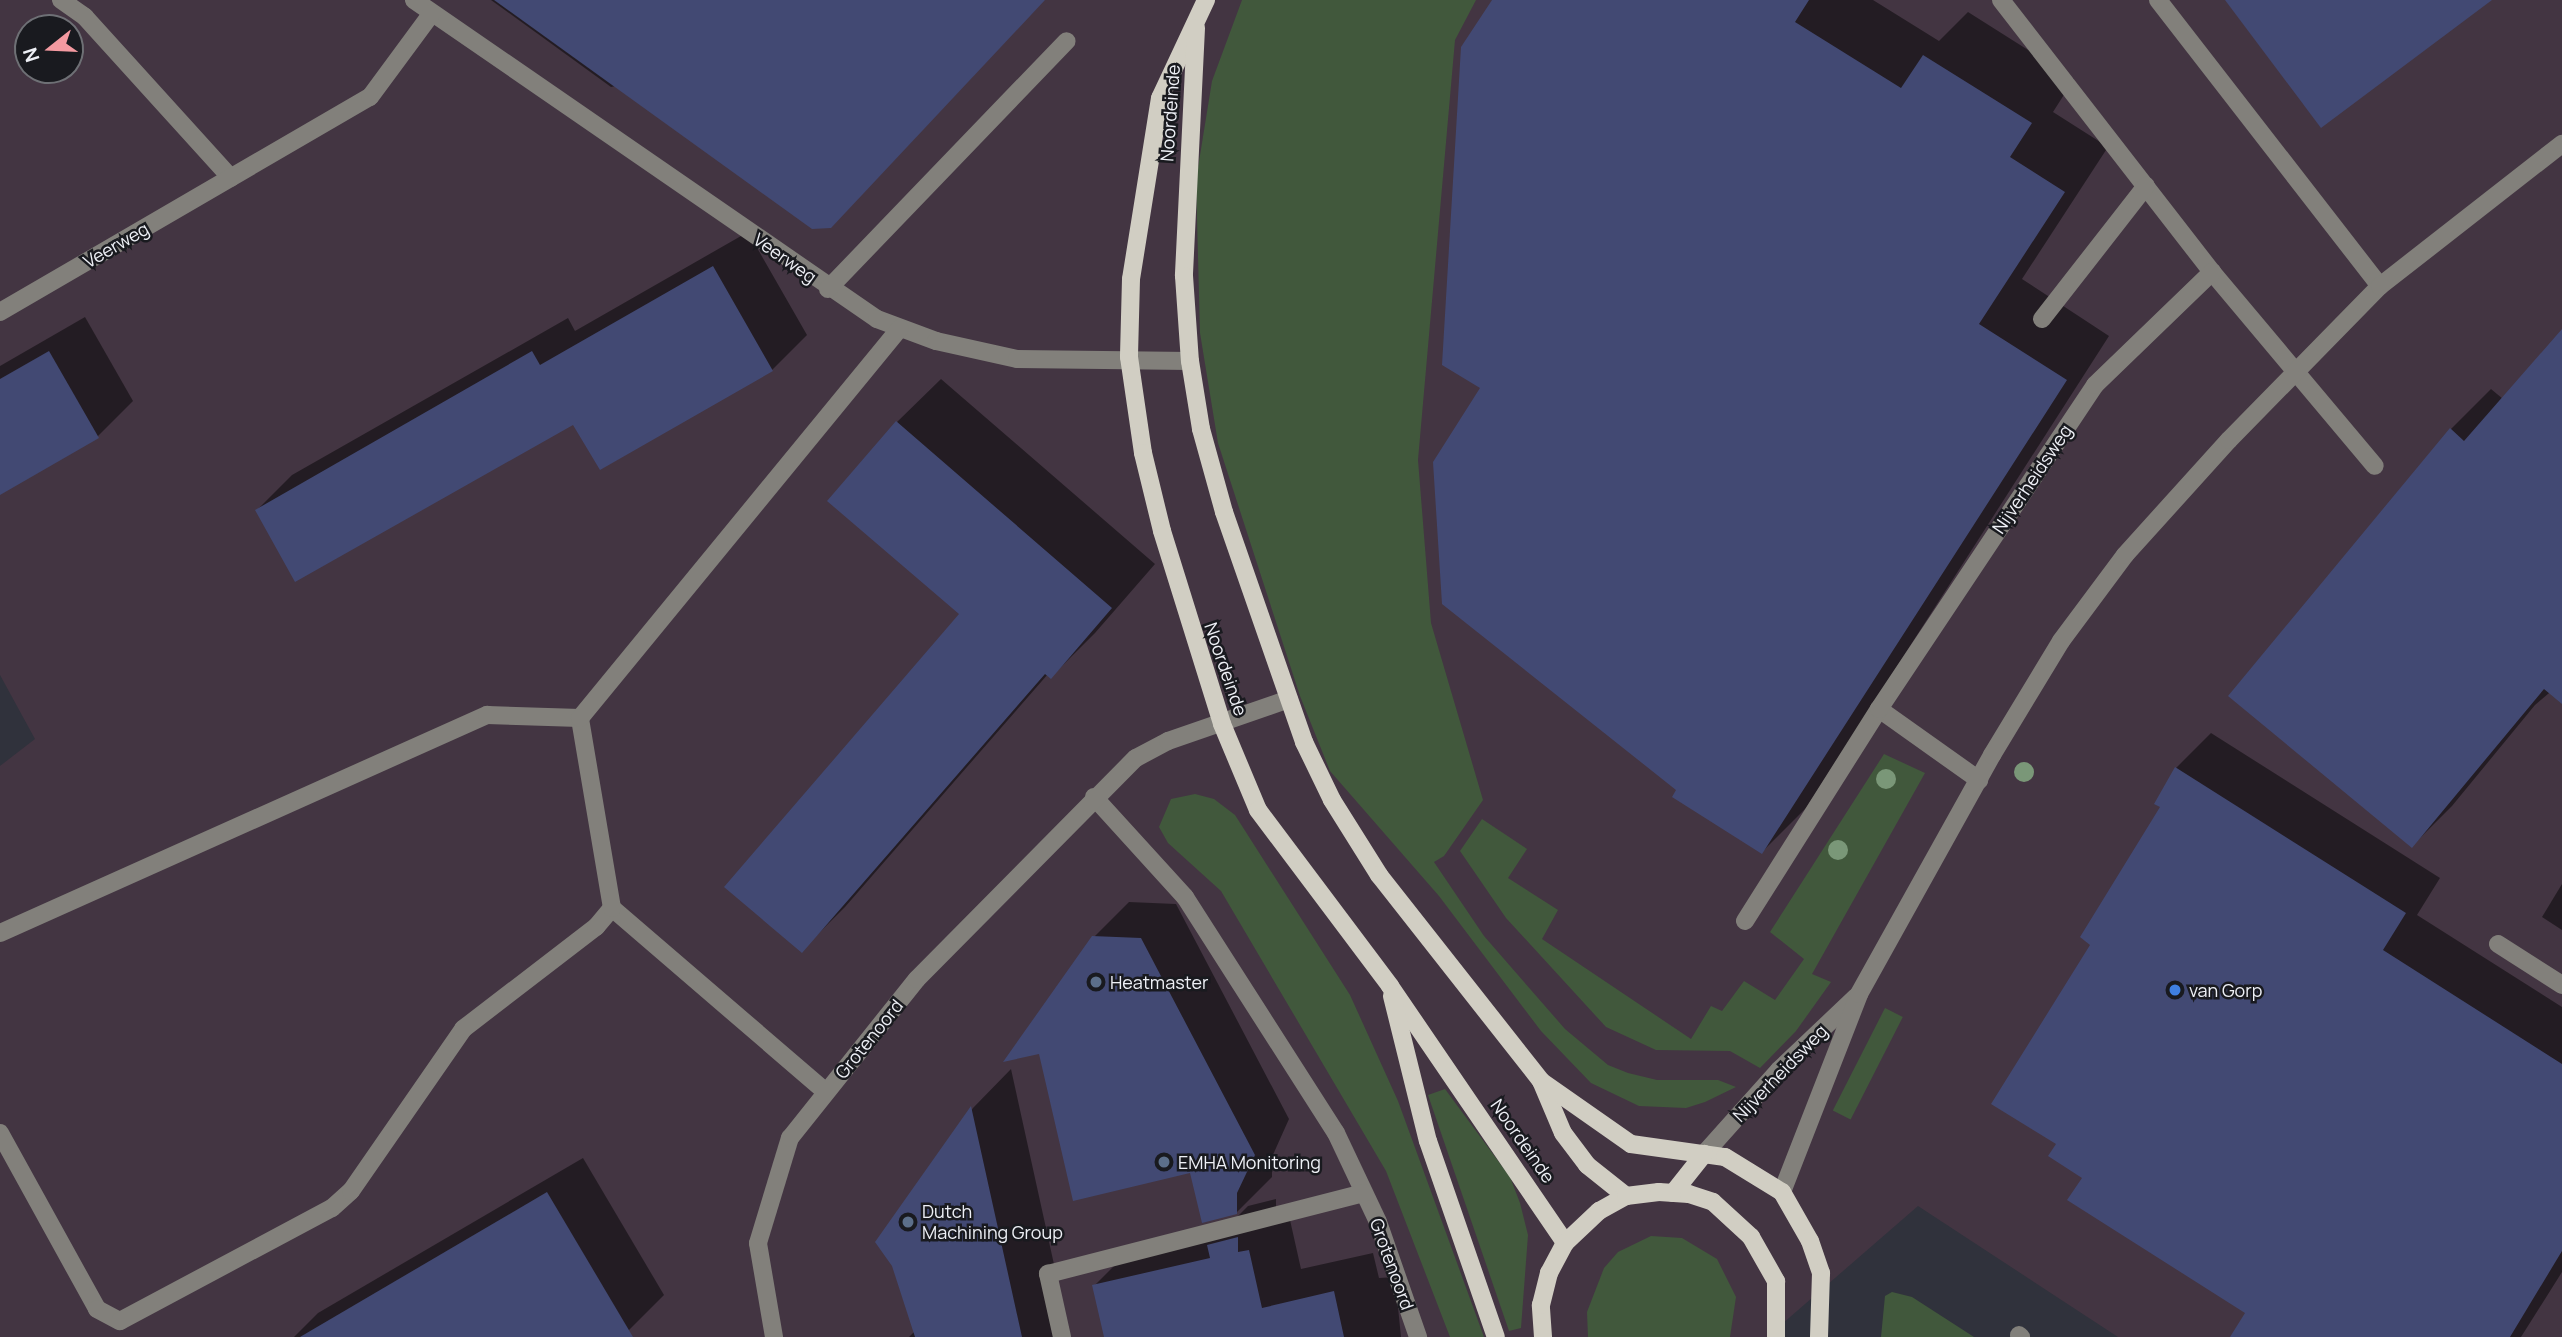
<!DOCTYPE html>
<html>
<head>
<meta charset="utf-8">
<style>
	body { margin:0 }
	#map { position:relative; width:2562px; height:1337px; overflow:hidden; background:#30323c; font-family:Manrope,sans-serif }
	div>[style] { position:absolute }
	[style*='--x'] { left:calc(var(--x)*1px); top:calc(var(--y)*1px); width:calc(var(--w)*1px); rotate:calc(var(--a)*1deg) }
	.industrial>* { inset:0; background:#433542 }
	.green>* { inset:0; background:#41583c; transform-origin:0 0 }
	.shadow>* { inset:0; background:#0007 }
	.building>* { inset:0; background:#424973 }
	.minor>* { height:18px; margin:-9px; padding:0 9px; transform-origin:9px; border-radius:9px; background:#82807b }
	.major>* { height:18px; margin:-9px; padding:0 9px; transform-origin:9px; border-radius:9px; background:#d1cec3 }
	.trees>* { width:20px; height:20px; margin:-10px; border-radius:50%; background:#7a9778 }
	.dots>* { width:19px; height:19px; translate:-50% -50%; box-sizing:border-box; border:4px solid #191a1f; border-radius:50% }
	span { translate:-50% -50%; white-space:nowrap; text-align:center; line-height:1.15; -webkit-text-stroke:5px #191a1f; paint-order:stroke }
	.street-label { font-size:18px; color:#eef0f6 }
	.poi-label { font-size:18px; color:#eef0f6 }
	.left { translate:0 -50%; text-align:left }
	.north { position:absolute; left:14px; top:14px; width:70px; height:70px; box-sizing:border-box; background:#191a1f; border:2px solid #6e7075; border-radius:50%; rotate:252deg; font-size:19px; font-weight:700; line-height:28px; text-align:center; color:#eef0f6 }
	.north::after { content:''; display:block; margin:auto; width:24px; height:32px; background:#f49aa1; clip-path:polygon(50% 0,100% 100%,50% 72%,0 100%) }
</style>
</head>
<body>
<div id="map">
	<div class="industrial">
		<i style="clip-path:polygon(evenodd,0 0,2562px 0,2562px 1337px,2118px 1337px,1918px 1206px,1767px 1337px,0 1337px,0 766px,35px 739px,0 675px,0 0,28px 28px,70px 28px,70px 70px,28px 70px,28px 28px)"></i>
	</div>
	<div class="green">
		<i style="clip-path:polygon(1242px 0,1476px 0,1455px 40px,1418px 460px,1431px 623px,1483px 800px,1444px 856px,1434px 862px,1484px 936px,1565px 1029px,1608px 1065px,1628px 1073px,1657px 1080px,1718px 1080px,1736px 1087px,1705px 1102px,1686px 1108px,1639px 1106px,1591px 1083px,1541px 1031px,1439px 896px,1330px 771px,1300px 696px,1218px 443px,1200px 333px,1196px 180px,1212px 81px)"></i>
		<i style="clip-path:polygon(1884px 754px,1925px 773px,1812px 974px,1831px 982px,1796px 1031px,1760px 1068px,1730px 1051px,1656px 1050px,1606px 1027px,1506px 918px,1460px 851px,1482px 819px,1527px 849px,1508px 878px,1558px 910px,1542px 939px,1691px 1039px,1711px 1006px,1722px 1011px,1744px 981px,1775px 1000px,1804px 959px,1770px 932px)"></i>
		<i style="clip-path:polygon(1195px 794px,1214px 799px,1235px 815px,1350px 995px,1398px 1101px,1484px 1337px,1450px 1337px,1386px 1171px,1221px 891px,1168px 843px,1159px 827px,1171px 799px)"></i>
		<i style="left:1885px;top:1008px;width:20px;height:115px;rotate:27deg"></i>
		<i style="clip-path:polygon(1445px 1089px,1510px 1177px,1520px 1203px,1528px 1235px,1521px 1328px,1509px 1331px,1428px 1095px)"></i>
		<i style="clip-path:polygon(1651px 1236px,1682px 1238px,1717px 1259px,1736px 1297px,1730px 1337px,1588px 1337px,1587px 1312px,1604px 1268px,1618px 1252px)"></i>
		<i style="clip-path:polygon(1892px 1292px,1912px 1297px,1974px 1337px,1881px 1337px,1885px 1296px)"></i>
	</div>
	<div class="shadow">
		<i style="clip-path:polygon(491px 0,1045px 0,611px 87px)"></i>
		<i style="clip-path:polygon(1494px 0,1873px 0,1939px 41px,1968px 12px,2074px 79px,2053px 112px,2108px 147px,2022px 279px,2109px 336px,1806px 808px,1762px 852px,1678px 789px,1482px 388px)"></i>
		<i style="clip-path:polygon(748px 232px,807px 335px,772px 370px,257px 510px,292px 475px,568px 318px,575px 331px)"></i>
		<i style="clip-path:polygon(85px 317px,133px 401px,98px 436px,0 493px,0 366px)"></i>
		<i style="clip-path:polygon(2562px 333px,2562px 682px,2535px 705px,2452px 806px,2412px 846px,2230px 696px,2451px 429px,2491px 389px,2503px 399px)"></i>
		<i style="clip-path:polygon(941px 379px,1155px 564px,1095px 633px,1051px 677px,1048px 674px,845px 907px,801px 951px,962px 614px,897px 422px)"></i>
		<i style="clip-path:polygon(2211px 733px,2440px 878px,2417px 915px,2562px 1007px,2562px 1272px,2521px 1337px,2239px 1337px,2247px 1313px,2084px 1177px,2058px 1143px,2092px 945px,2162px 807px,2176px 768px)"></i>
		<i style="clip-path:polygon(2562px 884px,2562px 930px,2542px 917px)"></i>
		<i style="clip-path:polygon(1129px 902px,1176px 904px,1289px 1119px,1272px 1157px,1272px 1177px,1237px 1212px,1192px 1171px,1094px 937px)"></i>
		<i style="clip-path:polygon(1011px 1069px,1070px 1337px,909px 1337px,915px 1331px,894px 1265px,877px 1242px,973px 1108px)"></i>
		<i style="clip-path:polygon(583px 1158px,664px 1295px,629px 1330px,617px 1337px,294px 1337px,318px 1313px)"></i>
		<i style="clip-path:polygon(1276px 1199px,1276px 1214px,1288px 1211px,1301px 1269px,1373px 1253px,1379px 1278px,1395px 1277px,1401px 1337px,1106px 1337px,1094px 1286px,1134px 1246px,1230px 1224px,1248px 1206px)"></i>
	</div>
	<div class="building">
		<i style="clip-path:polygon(494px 0,1045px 0,831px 228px,812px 229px)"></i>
		<i style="clip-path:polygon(1492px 0,1809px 0,1795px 22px,1901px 88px,1923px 55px,2032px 123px,2010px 157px,2065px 192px,1979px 324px,2067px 380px,1762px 854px,1672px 797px,1676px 790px,1442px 604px,1433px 462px,1480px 388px,1442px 365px,1461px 47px)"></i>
		<i style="clip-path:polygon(2225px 0,2492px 0,2321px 128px)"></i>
		<i style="clip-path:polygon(713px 266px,773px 371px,600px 470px,573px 425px,295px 582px,255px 510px,532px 351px,540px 365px)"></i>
		<i style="clip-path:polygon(2562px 329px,2562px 704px,2544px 689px,2412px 848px,2228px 696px,2450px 428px,2464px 441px)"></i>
		<i style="clip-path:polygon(49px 351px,99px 438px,0 495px,0 379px)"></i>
		<i style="clip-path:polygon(896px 421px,1112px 608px,1051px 679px,1045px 674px,802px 953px,724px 887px,959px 614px,827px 501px)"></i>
		<i style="clip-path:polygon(2175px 767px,2406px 913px,2383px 950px,2562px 1064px,2562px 1251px,2510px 1337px,2230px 1337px,2245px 1313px,2067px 1200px,2082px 1178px,2048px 1156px,2056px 1144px,1991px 1104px,2090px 945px,2080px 937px,2160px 807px,2154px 804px)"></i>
		<i style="clip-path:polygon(1092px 936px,1141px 938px,1255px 1155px,1237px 1193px,1237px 1214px,1202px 1223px,1190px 1173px,1073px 1201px,1039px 1054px,1003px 1062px)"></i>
		<i style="clip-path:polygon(971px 1106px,1022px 1337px,915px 1337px,892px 1266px,875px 1242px)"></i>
		<i style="clip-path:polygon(547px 1192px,633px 1337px,300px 1337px)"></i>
		<i style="clip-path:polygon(1238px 1237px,1238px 1252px,1249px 1250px,1262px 1308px,1334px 1291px,1344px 1337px,1104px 1337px,1092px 1285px,1210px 1258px,1207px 1245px)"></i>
	</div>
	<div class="minor">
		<i style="--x:61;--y:0;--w:29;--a:35"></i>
		<i style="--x:85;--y:17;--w:217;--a:47.8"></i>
		<i style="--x:414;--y:0;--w:562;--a:34.57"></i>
		<i style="--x:877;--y:319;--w:63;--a:20.4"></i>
		<i style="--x:936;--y:341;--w:83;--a:12.5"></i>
		<i style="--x:1017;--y:359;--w:173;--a:0.7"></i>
		<i style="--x:2001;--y:0;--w:344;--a:52.2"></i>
		<i style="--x:2212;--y:272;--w:253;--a:50"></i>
		<i style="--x:2158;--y:0;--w:362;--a:52.2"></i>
		<i style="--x:828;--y:289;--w:344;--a:-46.1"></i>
		<i style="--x:0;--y:312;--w:428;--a:-30.2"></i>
		<i style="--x:370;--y:97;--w:104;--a:-53.6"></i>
		<i style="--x:2042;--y:319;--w:169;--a:-52"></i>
		<i style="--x:1879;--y:709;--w:123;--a:35.4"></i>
		<i style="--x:1094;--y:797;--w:135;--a:47.7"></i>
		<i style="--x:1185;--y:897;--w:280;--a:57.4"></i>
		<i style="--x:1336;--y:1133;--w:98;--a:64.7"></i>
		<i style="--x:1378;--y:1222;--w:122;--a:70.8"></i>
		<i style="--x:612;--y:908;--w:282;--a:40.7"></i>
		<i style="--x:1745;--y:921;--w:251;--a:-57.7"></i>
		<i style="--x:1879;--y:709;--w:389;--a:-56.3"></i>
		<i style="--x:2095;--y:385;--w:163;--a:-44"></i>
		<i style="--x:0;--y:933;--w:534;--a:-24.12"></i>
		<i style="--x:487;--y:715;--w:93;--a:1.8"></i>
		<i style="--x:2498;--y:944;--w:76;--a:32.6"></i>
		<i style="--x:0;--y:1133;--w:201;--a:61.1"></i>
		<i style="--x:97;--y:1309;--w:26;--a:28"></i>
		<i style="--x:120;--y:1321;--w:240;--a:-28.1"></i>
		<i style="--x:332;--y:1208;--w:25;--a:-42"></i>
		<i style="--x:351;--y:1191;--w:197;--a:-55.3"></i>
		<i style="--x:463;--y:1029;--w:168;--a:-37.5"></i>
		<i style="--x:596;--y:927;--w:25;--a:-50"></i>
		<i style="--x:612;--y:908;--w:193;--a:-99.6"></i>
		<i style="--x:580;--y:718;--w:504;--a:-50.63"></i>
		<i style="--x:1704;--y:1154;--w:113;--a:-48.2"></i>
		<i style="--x:1779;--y:1070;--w:106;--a:-43.5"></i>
		<i style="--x:1782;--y:1192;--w:212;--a:-68.7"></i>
		<i style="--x:1859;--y:994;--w:274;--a:-60.9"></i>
		<i style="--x:1992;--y:755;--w:133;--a:-58.8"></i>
		<i style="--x:2061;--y:641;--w:107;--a:-53.3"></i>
		<i style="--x:2125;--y:555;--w:155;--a:-47.9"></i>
		<i style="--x:2229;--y:440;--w:216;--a:-45.6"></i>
		<i style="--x:2380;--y:286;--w:231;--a:-38"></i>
		<i style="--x:2019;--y:1335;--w:3;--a:45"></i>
		<i style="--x:774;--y:1337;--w:95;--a:-99.7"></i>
		<i style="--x:758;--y:1243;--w:110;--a:-73.1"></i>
		<i style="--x:790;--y:1138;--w:203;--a:-51.4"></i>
		<i style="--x:917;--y:979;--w:311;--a:-45.3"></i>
		<i style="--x:1136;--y:758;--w:36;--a:-28"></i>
		<i style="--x:1168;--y:741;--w:128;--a:-19.1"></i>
		<i style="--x:1062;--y:1337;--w:65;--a:-102.5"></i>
		<i style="--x:1048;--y:1274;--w:326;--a:-14.4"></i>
	</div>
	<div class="major">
		<i style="--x:1206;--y:0;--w:108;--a:115.1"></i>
		<i style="--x:1160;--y:98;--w:183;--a:99.1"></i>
		<i style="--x:1131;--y:279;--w:78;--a:91.5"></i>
		<i style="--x:1129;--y:357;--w:97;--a:81.7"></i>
		<i style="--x:1143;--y:453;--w:80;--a:76.3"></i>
		<i style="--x:1162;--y:531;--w:202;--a:72.7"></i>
		<i style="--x:1222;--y:724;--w:93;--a:67.3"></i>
		<i style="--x:1258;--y:810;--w:220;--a:53.1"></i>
		<i style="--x:1390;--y:986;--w:311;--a:55.7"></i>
		<i style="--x:1196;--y:28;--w:248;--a:92.8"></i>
		<i style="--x:1184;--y:276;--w:85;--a:86"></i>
		<i style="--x:1190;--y:361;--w:69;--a:80.8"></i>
		<i style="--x:1201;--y:429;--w:86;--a:74.5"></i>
		<i style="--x:1224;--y:512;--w:244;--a:70.8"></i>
		<i style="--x:1304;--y:742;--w:64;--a:64.2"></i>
		<i style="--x:1332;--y:800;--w:89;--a:57.9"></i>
		<i style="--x:1379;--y:875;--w:262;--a:51.8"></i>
		<i style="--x:1541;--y:1081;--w:56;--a:67.1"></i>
		<i style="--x:1563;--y:1133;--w:40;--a:53"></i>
		<i style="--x:1587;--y:1165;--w:50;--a:38.5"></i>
		<i style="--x:1392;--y:996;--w:149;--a:76.1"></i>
		<i style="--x:1428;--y:1141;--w:207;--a:70.9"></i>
		<i style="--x:1541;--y:1081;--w:110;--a:35"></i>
		<i style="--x:1631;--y:1144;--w:95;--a:7.9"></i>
		<i style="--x:1725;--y:1157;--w:67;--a:31.6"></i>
		<i style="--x:1782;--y:1192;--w:56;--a:60.3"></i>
		<i style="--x:1810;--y:1241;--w:34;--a:71"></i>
		<i style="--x:1821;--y:1273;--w:64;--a:91.8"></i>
		<i style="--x:1673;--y:1193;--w:50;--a:-51.5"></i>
		<i style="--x:1543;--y:1337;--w:32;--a:-94"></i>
		<i style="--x:1541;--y:1305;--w:33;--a:-76"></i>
		<i style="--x:1549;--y:1273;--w:34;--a:-62"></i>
		<i style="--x:1565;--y:1243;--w:47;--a:-43.3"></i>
		<i style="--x:1599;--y:1211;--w:31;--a:-29"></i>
		<i style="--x:1626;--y:1196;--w:33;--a:-7"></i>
		<i style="--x:1659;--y:1192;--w:30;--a:4"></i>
		<i style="--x:1689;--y:1194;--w:25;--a:18"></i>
		<i style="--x:1713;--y:1202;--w:52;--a:42.6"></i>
		<i style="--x:1751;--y:1237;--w:51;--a:60.4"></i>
		<i style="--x:1776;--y:1281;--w:56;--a:90"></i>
	</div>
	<div class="trees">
		<i style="left:2024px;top:772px"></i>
		<i style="left:1886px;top:779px"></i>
		<i style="left:1838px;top:850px"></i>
	</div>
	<div class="dots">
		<i style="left:1096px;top:982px;background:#5c6f8a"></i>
		<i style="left:2175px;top:990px;background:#3f7fe0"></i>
		<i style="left:1164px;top:1162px;background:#5c6f8a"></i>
		<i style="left:908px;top:1222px;background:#5c6f8a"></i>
	</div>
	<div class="street-label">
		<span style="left:1170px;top:113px;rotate:-86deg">Noordeinde</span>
		<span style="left:116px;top:245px;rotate:-30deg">Veerweg</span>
		<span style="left:785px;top:258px;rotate:35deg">Veerweg</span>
		<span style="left:2032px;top:479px;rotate:-56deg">Nijverheidsweg</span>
		<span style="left:1226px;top:669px;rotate:71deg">Noordeinde</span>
		<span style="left:869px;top:1039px;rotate:-51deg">Grotenoord</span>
		<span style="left:1780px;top:1073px;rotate:-46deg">Nijverheidsweg</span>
		<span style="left:1523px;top:1141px;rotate:55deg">Noordeinde</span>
		<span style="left:1392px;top:1264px;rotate:70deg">Grotenoord</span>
	</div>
	<div class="poi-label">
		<span class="left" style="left:1110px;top:982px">Heatmaster</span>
		<span class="left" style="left:2189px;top:990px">van Gorp</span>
		<span class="left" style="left:1178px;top:1162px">EMHA Monitoring</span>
		<span class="left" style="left:922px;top:1222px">Dutch<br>Machining Group</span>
	</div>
	<div class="north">N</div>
</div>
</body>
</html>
